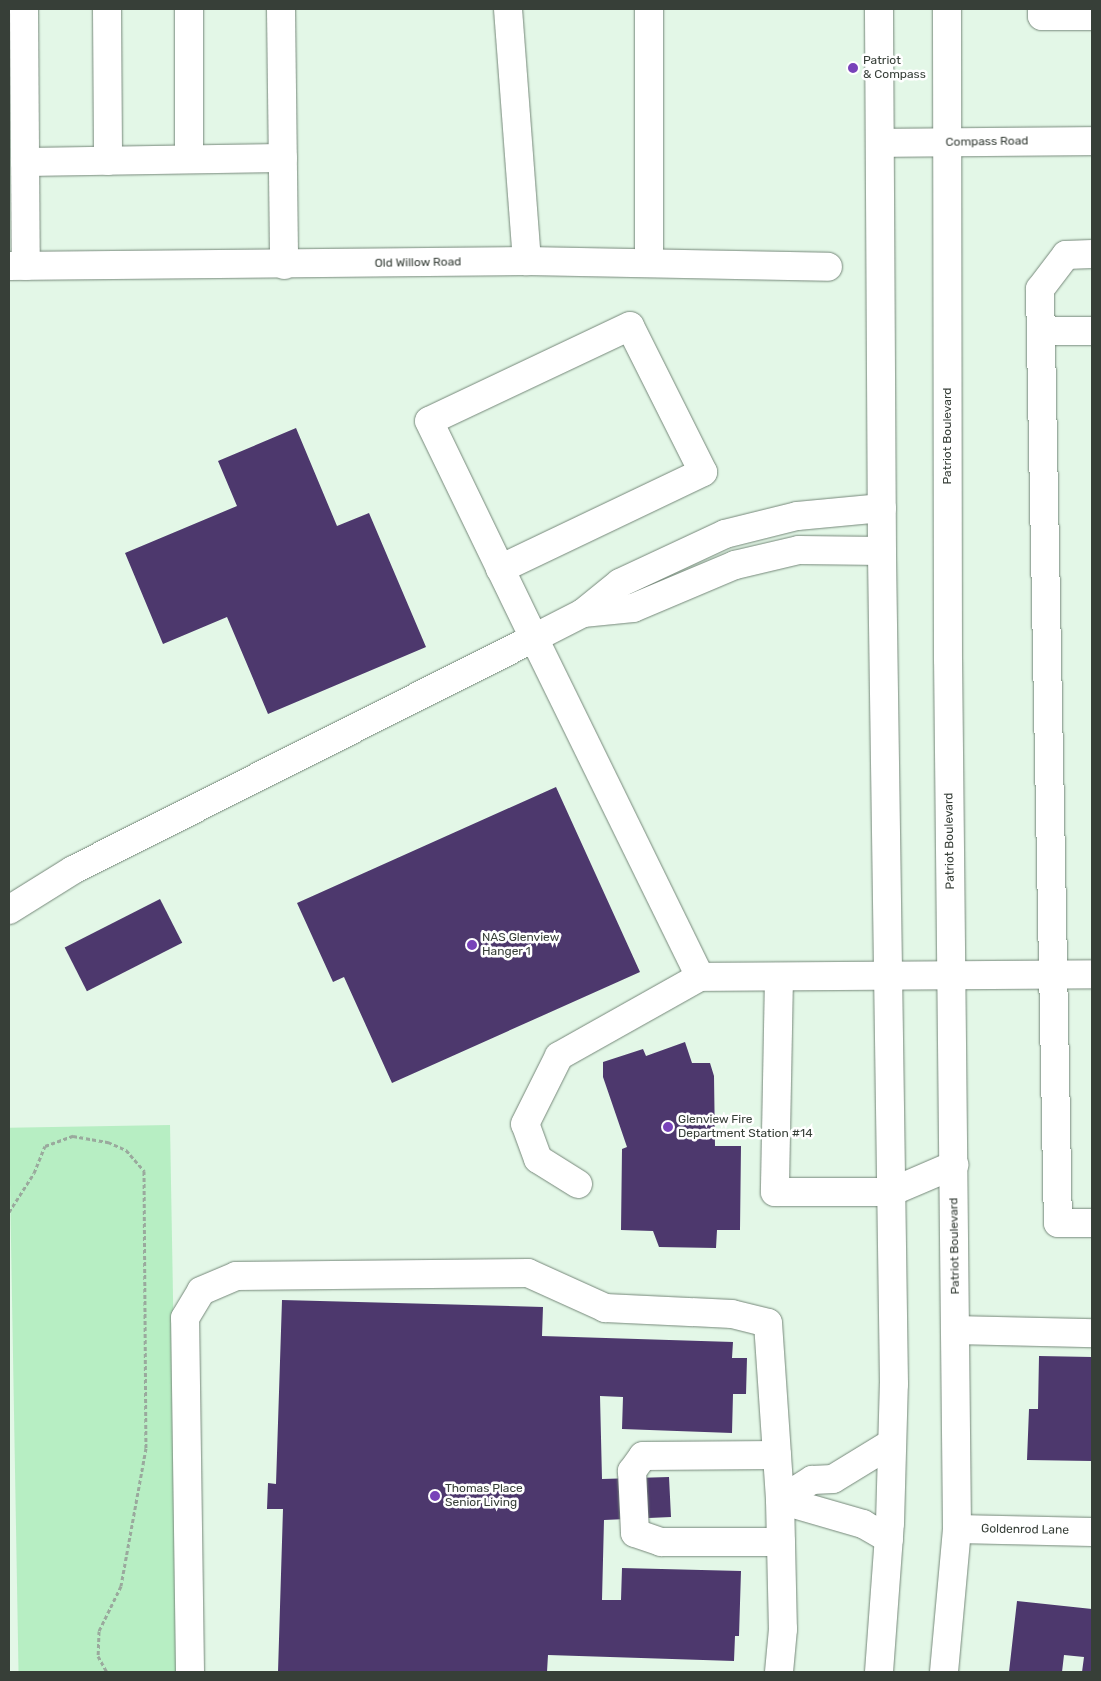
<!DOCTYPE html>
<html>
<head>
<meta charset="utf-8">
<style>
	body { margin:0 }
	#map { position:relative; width:1101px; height:1681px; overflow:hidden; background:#e3f7e7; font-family:Rubik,sans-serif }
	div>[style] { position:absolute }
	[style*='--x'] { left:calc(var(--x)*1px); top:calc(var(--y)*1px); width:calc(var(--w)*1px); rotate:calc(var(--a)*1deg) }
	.green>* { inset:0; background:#b7eec3; transform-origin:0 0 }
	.building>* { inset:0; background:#4d386d; transform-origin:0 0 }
	.path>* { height:3px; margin-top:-1.5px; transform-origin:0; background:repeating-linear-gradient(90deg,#9aa99d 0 4px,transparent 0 6.5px) }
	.roads { filter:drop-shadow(0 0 1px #76887a) drop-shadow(0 0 1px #76887a) }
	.minor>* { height:28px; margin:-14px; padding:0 14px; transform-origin:14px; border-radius:14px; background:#fff }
	.major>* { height:28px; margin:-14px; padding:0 14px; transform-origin:14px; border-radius:14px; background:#fff }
	.dots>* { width:14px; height:14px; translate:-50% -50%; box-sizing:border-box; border:2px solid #fff; border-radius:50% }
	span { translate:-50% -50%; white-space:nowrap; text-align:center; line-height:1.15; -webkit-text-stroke:5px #fff; paint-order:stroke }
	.poi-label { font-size:12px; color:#373f38 }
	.left { translate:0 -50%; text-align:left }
	.street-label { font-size:12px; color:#373f38 }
	.frame { position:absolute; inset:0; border:10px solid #373f38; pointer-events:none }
</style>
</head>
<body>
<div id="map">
	<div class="green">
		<i style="left:170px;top:1125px;width:547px;height:161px;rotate:89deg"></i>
	</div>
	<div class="building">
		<i style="clip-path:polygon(296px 428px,337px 526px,369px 513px,426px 647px,268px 714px,227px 617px,163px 644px,125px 553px,237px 506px,218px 461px)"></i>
		<i style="clip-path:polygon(556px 787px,640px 972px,392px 1083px,344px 977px,333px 982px,297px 903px)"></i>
		<i style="left:160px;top:899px;width:49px;height:107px;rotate:63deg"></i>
		<i style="clip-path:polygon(685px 1042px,692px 1063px,710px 1063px,714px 1076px,715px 1146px,741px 1146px,740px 1230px,717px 1230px,716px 1248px,659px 1247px,653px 1231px,621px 1230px,622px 1149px,627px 1147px,603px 1077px,603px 1062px,643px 1049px,646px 1056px)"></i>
		<i style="clip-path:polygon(282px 1300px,543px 1307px,542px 1336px,733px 1342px,732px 1358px,747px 1358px,746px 1394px,733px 1394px,732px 1433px,622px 1429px,623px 1397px,600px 1396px,602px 1479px,669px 1477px,671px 1517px,604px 1520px,602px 1600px,621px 1600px,622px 1568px,741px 1571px,739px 1636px,735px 1636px,734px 1661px,548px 1655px,547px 1672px,278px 1672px,283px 1509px,267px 1509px,268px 1483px,276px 1484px)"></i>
		<i style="clip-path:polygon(1039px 1356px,1092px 1357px,1092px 1461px,1027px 1460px,1029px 1409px,1038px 1409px)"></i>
		<i style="clip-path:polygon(1017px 1601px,1092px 1609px,1092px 1672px,1082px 1672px,1084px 1657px,1064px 1655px,1062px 1672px,1009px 1672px)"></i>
	</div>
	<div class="path">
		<i style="--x:9;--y:1212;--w:46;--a:-57.3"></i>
		<i style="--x:34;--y:1173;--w:29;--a:-68"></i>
		<i style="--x:45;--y:1146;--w:30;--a:-20"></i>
		<i style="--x:73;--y:1136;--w:36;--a:10"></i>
		<i style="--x:108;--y:1142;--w:20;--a:24"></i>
		<i style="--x:126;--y:1150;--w:28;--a:49"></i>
		<i style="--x:144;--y:1171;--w:277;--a:89.6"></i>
		<i style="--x:146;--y:1448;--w:140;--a:100.3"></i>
		<i style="--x:121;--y:1586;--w:50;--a:116.1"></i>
		<i style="--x:99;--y:1631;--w:25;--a:92"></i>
		<i style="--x:98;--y:1656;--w:18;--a:61"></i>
	</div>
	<div class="roads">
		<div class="minor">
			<i style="--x:24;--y:9;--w:257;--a:89.6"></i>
			<i style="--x:107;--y:9;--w:152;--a:89.6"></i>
			<i style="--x:281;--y:9;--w:256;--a:89.3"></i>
			<i style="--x:508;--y:9;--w:253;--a:85.7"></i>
			<i style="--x:649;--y:9;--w:254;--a:90"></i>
			<i style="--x:1042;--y:9;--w:7;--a:90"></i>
			<i style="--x:1042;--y:16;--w:50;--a:0"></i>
			<i style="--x:881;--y:143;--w:211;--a:-0.5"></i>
			<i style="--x:189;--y:159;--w:150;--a:-90"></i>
			<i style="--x:25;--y:162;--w:258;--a:-0.9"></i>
			<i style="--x:1092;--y:254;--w:26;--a:178"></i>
			<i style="--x:1066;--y:255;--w:43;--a:127.4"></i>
			<i style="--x:1040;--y:289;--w:934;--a:88.9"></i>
			<i style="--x:1058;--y:1223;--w:34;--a:0"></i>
			<i style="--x:9;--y:266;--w:518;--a:-0.55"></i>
			<i style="--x:527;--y:261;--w:301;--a:1.1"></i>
			<i style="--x:1041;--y:331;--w:51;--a:0"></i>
			<i style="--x:882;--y:508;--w:85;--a:174.6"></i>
			<i style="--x:797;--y:516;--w:74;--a:166"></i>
			<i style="--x:725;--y:534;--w:116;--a:155"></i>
			<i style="--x:620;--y:583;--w:48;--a:141"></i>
			<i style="--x:583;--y:613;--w:50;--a:-5.7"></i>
			<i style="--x:633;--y:608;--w:111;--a:-22.9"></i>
			<i style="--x:735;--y:565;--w:66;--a:-13.2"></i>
			<i style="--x:799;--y:550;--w:83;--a:0.7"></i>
			<i style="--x:500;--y:569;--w:225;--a:-25.5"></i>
			<i style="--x:703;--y:472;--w:163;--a:-116.6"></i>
			<i style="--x:630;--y:326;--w:222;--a:154.7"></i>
			<i style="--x:429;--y:421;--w:241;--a:64.2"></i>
			<i style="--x:534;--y:638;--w:55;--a:-27"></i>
			<i style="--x:9;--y:910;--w:75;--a:-32"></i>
			<i style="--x:73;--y:870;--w:516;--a:-26.71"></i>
			<i style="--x:534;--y:638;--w:377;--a:63.9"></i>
			<i style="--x:700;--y:977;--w:392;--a:-0.4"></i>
			<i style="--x:779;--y:977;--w:215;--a:91.1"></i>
			<i style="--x:775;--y:1192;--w:116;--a:0"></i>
			<i style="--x:891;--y:1192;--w:69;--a:-23.2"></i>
			<i style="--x:578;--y:1184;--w:47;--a:-148"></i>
			<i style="--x:538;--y:1159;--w:37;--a:-110"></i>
			<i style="--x:525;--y:1124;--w:76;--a:-63.4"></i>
			<i style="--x:559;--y:1056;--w:162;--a:-29.3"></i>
			<i style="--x:957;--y:1330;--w:135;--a:1.3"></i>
			<i style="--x:777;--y:1455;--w:134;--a:179.6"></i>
			<i style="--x:643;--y:1456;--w:19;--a:126"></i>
			<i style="--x:632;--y:1471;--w:62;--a:87.2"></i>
			<i style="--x:635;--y:1533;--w:28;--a:19"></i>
			<i style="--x:661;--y:1542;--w:120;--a:0"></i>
			<i style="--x:957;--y:1529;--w:135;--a:1.3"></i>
			<i style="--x:889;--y:1539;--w:30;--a:-150"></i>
			<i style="--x:863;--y:1524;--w:86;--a:-163.9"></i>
			<i style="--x:780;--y:1500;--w:38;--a:-32"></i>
			<i style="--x:812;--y:1480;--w:21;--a:-3"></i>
			<i style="--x:833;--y:1479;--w:69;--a:-31.4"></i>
			<i style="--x:190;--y:1672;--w:354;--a:-90.8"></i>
			<i style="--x:185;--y:1318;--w:31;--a:-59"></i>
			<i style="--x:201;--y:1291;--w:38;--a:-23"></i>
			<i style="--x:236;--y:1276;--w:292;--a:-0.6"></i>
			<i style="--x:528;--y:1273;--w:85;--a:24.4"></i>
			<i style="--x:605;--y:1308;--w:127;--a:2.7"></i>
			<i style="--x:732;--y:1314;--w:37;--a:14"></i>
			<i style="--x:768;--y:1323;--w:177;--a:86.1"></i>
			<i style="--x:780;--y:1500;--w:129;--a:88.7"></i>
			<i style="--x:783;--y:1629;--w:43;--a:95.3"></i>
		</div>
		<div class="major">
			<i style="--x:879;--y:1672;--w:149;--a:-85.8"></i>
			<i style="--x:890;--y:1523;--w:139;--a:-88.4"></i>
			<i style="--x:894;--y:1384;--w:833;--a:-90.83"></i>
			<i style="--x:882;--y:551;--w:542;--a:-90.32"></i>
			<i style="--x:944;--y:1672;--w:144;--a:-84.8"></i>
			<i style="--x:957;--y:1529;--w:869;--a:-90.59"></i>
			<i style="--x:948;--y:660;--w:651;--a:-90.09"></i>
		</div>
	</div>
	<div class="dots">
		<i style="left:853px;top:68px;background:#7842b9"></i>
		<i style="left:472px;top:945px;background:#7842b9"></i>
		<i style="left:668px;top:1127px;background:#7842b9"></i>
		<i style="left:435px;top:1496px;background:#7842b9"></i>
	</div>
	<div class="poi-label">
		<span class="left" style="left:863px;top:68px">Patriot<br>&amp; Compass</span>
		<span class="left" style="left:482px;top:945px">NAS Glenview<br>Hanger 1</span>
		<span class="left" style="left:678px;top:1127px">Glenview Fire<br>Department Station #14</span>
		<span class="left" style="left:445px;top:1496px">Thomas Place<br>Senior Living</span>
	</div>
	<div class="street-label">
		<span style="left:987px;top:142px;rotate:-1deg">Compass Road</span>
		<span style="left:418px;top:263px;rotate:-1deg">Old Willow Road</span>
		<span style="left:948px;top:436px;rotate:-90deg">Patriot Boulevard</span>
		<span style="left:950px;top:841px;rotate:-91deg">Patriot Boulevard</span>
		<span style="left:955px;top:1246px;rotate:-91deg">Patriot Boulevard</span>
		<span style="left:1025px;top:1530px;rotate:1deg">Goldenrod Lane</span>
	</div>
	<div class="frame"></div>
</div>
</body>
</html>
